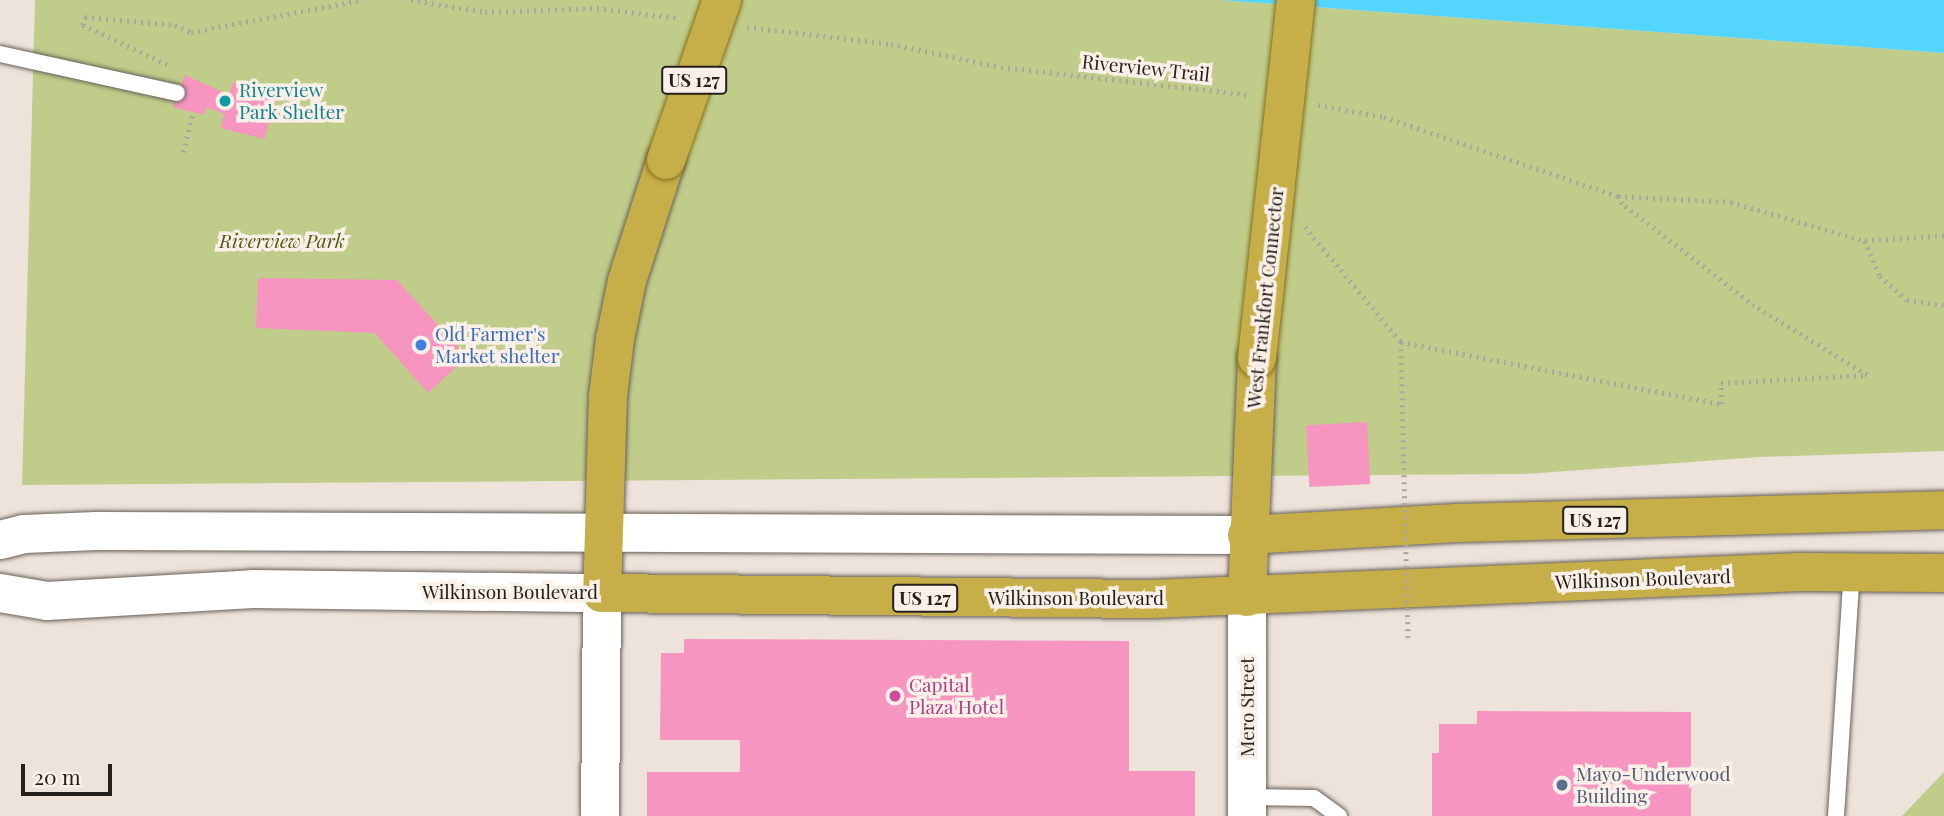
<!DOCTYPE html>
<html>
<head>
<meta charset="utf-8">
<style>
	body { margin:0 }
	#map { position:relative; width:1944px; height:816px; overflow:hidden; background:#ede3db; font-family:"Playfair Display",serif }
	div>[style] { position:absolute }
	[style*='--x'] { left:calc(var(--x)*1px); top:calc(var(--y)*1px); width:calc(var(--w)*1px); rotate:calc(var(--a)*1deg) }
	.green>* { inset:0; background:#c0cd8a }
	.water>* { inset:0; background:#53d5ff }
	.building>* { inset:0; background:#f695bf; transform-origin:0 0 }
	.path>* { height:4.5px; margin-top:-2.25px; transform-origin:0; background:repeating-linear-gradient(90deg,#ada59e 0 2px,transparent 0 7px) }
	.roads { filter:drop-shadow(0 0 2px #69615a) drop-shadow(0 0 2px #69615a) }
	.service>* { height:16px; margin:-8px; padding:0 8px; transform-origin:8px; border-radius:8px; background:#fff }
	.secondary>* { height:38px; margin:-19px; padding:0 19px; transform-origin:19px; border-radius:19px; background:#fff }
	.trunk>* { height:38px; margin:-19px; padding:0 19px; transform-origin:19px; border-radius:19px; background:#c6ae48 }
	.path-bridge>* { height:4.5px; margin-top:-2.25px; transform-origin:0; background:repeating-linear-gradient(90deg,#ada59e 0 2px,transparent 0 7px) }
	.bridges { filter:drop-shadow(0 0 2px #846f1c) drop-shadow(0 0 2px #846f1c) }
	.trunk-bridge>* { height:38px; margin:-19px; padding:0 19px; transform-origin:19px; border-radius:19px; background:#c6ae48 }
	.dots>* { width:19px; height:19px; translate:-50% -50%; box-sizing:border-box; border:4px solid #fbf0e8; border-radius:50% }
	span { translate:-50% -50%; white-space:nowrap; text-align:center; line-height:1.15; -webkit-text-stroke:7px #fbf0e8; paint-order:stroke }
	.shield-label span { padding:2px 5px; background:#fbf0e8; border:2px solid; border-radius:5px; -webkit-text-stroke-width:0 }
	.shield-label { font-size:18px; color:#24201d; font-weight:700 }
	.street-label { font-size:19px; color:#24201d }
	.culture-label { font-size:19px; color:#0d838f }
	.left { translate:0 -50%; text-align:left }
	.park-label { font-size:19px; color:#505910; font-style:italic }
	.shop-label { font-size:19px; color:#366cbe }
	.hotel-label { font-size:19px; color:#b23c85 }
	.service-label { font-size:19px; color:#4e5e75 }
	.scale { position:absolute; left:21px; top:764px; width:91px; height:32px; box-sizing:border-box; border:4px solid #24201d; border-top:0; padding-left:9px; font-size:21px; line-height:24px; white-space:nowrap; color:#24201d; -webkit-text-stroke:5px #fbf0e8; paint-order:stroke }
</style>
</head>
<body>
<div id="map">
	<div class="green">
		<i style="clip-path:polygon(35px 0,1220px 0,1944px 53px,1944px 451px,1760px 457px,1526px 474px,22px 485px)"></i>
		<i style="clip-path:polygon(1944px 772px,1944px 816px,1902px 816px)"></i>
	</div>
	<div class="water">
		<i style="clip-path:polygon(1220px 0,1944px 0,1944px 53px)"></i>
	</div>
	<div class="building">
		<i style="clip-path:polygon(185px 75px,229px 95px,233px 82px,278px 93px,264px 139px,221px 128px,224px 114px,206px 107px,204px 115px,173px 107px)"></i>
		<i style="clip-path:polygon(258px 278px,397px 280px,467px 357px,428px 393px,375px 333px,256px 328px)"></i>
		<i style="left:1367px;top:422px;width:62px;height:61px;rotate:87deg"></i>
		<i style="clip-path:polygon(684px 639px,1129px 641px,1129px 771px,1195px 771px,1195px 816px,647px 816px,647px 772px,740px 772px,740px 740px,660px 740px,661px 653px,684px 653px)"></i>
		<i style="clip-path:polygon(1477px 711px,1691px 712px,1691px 816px,1432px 816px,1432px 753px,1439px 753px,1439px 724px,1477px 724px)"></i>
	</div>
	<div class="path">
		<i style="--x:411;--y:0;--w:75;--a:9.2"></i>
		<i style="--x:485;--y:12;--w:112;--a:-2"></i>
		<i style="--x:597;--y:8;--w:83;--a:7"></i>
		<i style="--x:747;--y:27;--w:145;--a:6.7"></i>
		<i style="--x:891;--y:44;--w:112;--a:11.8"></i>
		<i style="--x:1001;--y:67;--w:252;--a:6.4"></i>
		<i style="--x:167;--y:65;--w:94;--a:-154.8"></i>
		<i style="--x:82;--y:25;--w:9;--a:-69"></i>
		<i style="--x:85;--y:17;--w:90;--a:5.1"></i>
		<i style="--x:175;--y:25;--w:17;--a:24"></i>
		<i style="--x:191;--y:32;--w:174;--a:-10.6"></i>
		<i style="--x:1318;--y:105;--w:67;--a:10.3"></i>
		<i style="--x:1384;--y:117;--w:247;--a:18.7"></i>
		<i style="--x:1618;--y:196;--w:113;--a:3"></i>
		<i style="--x:1731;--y:202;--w:140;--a:16.2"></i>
		<i style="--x:183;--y:152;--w:41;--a:-76"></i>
		<i style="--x:1305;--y:227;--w:150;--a:50.1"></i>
		<i style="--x:1401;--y:342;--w:326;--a:11"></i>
		<i style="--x:1721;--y:404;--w:21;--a:-90"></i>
		<i style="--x:1721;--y:383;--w:146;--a:-3.1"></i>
		<i style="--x:1867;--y:375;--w:132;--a:-148.6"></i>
		<i style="--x:1754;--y:306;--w:167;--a:-142.3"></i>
		<i style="--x:1622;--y:204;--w:9;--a:-117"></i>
		<i style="--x:1944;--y:236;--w:79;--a:176.4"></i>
		<i style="--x:1865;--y:241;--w:38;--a:67"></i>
		<i style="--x:1880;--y:276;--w:36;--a:42"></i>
		<i style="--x:1907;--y:300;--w:37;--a:8"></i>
	</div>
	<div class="roads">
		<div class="service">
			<i style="--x:0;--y:54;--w:181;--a:12.4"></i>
			<i style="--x:1247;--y:797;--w:67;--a:0.9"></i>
			<i style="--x:1314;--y:798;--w:31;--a:36"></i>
			<i style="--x:1836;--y:816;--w:246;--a:-86.3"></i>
		</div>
		<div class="secondary">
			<i style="--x:0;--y:540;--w:25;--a:-14"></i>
			<i style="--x:24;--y:534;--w:72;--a:-2.4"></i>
			<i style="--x:96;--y:531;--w:1151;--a:0.2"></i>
			<i style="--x:0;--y:593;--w:48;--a:9.7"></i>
			<i style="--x:47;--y:601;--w:206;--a:-3.3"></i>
			<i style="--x:253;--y:589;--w:349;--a:0.7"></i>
			<i style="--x:602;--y:593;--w:223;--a:90.5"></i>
			<i style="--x:1247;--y:816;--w:219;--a:-90"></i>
		</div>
		<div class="trunk">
			<i style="--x:666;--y:160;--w:127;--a:107.9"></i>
			<i style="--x:627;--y:281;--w:59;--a:101.7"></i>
			<i style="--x:615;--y:339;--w:57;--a:97"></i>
			<i style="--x:608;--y:396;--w:197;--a:91.7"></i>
			<i style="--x:602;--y:593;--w:550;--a:0.63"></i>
			<i style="--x:1152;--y:599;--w:649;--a:-2.39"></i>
			<i style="--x:1800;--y:572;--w:144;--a:0.4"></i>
			<i style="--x:1247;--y:535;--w:210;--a:-3.3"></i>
			<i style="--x:1457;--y:523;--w:487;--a:-1.5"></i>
			<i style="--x:1247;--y:597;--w:239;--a:-87.6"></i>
		</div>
	</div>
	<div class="path-bridge">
		<i style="--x:1401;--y:342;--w:296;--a:88.6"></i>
	</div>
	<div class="bridges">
		<div class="trunk-bridge">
			<i style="--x:666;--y:160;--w:170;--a:-70.7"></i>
			<i style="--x:1257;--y:358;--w:360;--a:-83.8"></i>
		</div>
	</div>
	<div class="dots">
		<i style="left:225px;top:101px;background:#0f9aa8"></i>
		<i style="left:421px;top:345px;background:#3f7fe0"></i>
		<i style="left:895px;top:696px;background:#d1479c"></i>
		<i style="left:1562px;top:785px;background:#5c6f8a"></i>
	</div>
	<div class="shield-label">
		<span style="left:694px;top:80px">US 127</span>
		<span style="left:1595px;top:520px">US 127</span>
		<span style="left:925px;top:598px">US 127</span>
	</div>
	<div class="street-label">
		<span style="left:1146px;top:68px;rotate:6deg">Riverview Trail</span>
		<span style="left:1265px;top:298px;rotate:-84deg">West Frankfort Connector</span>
		<span style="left:1643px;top:579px;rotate:-2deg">Wilkinson Boulevard</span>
		<span style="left:510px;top:592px">Wilkinson Boulevard</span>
		<span style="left:1076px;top:598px">Wilkinson Boulevard</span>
		<span style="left:1247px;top:707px;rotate:-90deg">Mero Street</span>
	</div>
	<div class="culture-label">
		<span class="left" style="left:239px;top:101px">Riverview<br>Park Shelter</span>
	</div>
	<div class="park-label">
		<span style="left:282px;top:241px">Riverview Park</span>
	</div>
	<div class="shop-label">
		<span class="left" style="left:435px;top:345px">Old Farmer's<br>Market shelter</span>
	</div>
	<div class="hotel-label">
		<span class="left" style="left:909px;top:696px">Capital<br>Plaza Hotel</span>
	</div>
	<div class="service-label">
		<span class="left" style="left:1576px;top:785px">Mayo-Underwood<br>Building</span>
	</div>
	<div class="scale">20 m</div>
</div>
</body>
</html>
